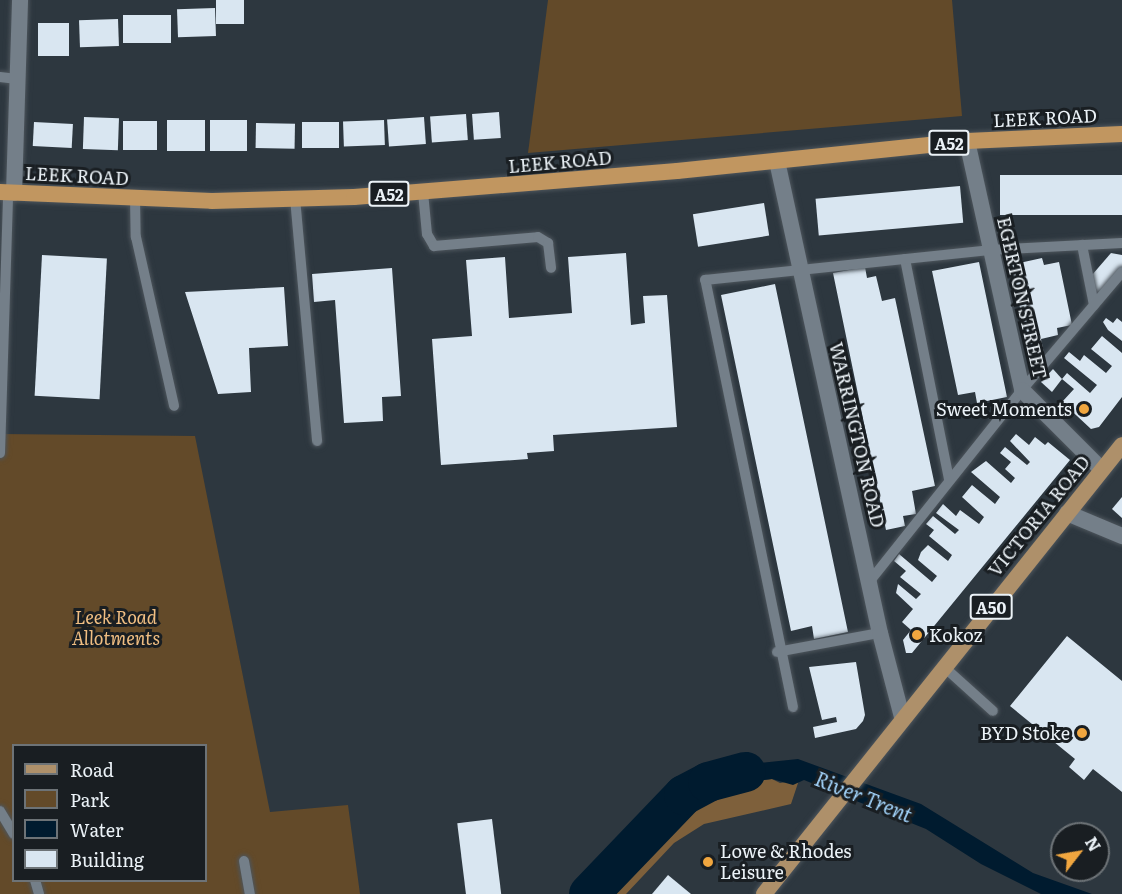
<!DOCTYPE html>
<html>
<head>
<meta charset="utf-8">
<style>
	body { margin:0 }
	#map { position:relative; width:1122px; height:894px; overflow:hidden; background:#2d373f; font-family:Literata,serif }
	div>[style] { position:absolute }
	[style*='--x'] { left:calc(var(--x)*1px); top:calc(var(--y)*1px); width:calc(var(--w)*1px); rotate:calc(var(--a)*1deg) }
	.green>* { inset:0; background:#634a29 }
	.forest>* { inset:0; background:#7e603b }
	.water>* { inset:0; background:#001b2f }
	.river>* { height:40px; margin:-20px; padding:0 20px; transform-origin:20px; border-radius:20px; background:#001b2f }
	.building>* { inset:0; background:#d9e6f1; transform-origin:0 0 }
	.roads { filter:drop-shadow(0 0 2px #4d555c) drop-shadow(0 0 2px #4d555c) }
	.service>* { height:10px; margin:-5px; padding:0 5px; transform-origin:5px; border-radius:5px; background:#747f89 }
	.minor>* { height:16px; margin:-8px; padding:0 8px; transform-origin:8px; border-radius:8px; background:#747f89 }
	.primary>* { height:16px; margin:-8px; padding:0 8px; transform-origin:8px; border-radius:8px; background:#ae906a }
	.trunk>* { height:16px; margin:-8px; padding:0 8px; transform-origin:8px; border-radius:8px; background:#c19660 }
	.dots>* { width:16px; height:16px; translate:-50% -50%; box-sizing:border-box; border:3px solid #191e22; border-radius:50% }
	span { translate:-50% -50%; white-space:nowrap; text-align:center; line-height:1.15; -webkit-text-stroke:6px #191e22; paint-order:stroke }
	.shield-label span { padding:2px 4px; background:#191e22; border:2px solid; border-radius:4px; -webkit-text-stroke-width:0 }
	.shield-label { font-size:16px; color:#ebf2f7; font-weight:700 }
	.street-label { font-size:18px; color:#ebf2f7 }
	.poi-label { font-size:18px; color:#ebf2f7 }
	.right { translate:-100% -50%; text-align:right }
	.left { translate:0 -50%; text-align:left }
	.park-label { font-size:18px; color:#f0be82; font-style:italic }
	.water-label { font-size:20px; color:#a4d6fe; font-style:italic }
	.legend { position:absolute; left:12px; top:744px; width:195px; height:138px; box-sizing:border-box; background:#191e22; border:2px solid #6d7377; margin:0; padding:8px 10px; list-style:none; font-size:18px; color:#ebf2f7 }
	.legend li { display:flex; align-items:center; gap:12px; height:30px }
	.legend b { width:30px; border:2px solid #6d7377 }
	.north { position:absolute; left:1050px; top:822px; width:60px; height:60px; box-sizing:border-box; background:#191e22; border:2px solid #6d7377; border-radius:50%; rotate:59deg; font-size:16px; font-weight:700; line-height:24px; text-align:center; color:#ebf2f7 }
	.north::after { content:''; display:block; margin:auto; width:21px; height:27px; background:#f0a63f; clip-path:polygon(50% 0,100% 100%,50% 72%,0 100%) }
</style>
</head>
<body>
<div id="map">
	<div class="green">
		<i style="clip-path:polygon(548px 0,952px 0,962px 116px,528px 153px)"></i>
		<i style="clip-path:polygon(evenodd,0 434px,195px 436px,270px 812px,348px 805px,360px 894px,0 894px,0 434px,14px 746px,206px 746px,206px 880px,14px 880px,14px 746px)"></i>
	</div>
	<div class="forest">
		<i style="clip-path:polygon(772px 779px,780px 783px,799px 780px,791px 804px,704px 824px,674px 843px,626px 894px,598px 894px,627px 863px,710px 794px,741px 783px)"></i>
	</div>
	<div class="water">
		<i style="clip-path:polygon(798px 759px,921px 804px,1033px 873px,1092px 894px,1041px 894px,981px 864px,926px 829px,804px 780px,793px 785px,772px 779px,741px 783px,710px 794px,679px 788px,723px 767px)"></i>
	</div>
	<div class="river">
		<i style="--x:589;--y:894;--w:137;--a:-46.2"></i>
		<i style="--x:684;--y:795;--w:27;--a:-28"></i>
		<i style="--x:708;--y:782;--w:39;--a:-15"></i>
	</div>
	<div class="building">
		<i style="left:216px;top:0;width:28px;height:24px"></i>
		<i style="left:215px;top:8px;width:28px;height:38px;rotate:88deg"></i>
		<i style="left:171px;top:15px;width:28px;height:48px;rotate:90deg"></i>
		<i style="left:118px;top:19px;width:27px;height:39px;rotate:88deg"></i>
		<i style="left:38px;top:23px;width:31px;height:33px"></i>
		<i style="left:499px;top:112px;width:26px;height:27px;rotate:86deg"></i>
		<i style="left:466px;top:114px;width:26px;height:36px;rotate:86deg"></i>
		<i style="left:84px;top:117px;width:35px;height:32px;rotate:2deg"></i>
		<i style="left:424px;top:117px;width:27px;height:37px;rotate:86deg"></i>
		<i style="left:205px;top:120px;width:31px;height:38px;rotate:90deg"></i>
		<i style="left:210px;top:120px;width:37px;height:31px"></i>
		<i style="left:384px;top:120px;width:25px;height:41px;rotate:88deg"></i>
		<i style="left:123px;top:121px;width:34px;height:29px"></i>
		<i style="left:34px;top:122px;width:39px;height:24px;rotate:3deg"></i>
		<i style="left:302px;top:122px;width:37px;height:26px"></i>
		<i style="left:256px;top:123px;width:39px;height:25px;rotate:1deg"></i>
		<i style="left:1122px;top:175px;width:40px;height:122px;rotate:90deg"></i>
		<i style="left:960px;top:186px;width:37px;height:145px;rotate:85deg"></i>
		<i style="left:764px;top:203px;width:33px;height:72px;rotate:81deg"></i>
		<i style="clip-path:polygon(626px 253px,631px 325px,645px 323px,643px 296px,667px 295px,677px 427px,553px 435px,554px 451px,527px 453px,528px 459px,441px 465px,432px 339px,472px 336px,466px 260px,505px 257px,509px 318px,572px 313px,568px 257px)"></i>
		<i style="clip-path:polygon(1111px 253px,1122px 255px,1122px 267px,1096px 296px,1092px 275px)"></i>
		<i style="left:42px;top:255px;width:65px;height:141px;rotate:3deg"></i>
		<i style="clip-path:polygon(1042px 258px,1044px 265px,1059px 262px,1072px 325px,1057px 328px,1058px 335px,1041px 339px,1044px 353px,1030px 356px,1011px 265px)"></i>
		<i style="clip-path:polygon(979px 262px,1007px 397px,977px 403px,975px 392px,958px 395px,932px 271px)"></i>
		<i style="clip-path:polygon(865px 267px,867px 278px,876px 276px,882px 301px,895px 298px,935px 486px,912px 491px,916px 514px,903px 516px,905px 526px,886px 530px,833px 273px)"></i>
		<i style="clip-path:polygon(392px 268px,401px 396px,382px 397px,383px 421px,344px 423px,335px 300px,314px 302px,312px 274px)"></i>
		<i style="clip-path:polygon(775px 284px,848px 632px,814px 639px,812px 626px,791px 631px,721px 295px)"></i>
		<i style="clip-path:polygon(284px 287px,288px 346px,249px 348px,251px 392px,218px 394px,185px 292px)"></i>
		<i style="clip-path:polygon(1106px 318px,1113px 323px,1117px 318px,1122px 322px,1122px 341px,1108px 330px,1103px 322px)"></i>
		<i style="clip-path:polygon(1102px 336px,1122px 353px,1122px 397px,1099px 427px,1091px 429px,1062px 402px,1074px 389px,1062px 379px,1067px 373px,1090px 393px,1097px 385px,1064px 358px,1069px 352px,1080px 361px,1084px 355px,1106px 373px,1112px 366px,1091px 349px)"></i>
		<i style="clip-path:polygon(1053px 369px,1062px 379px,1052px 392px,1041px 382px)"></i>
		<i style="clip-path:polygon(1016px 434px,1029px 445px,1035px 437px,1045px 445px,1048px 442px,1070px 460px,912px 653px,906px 653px,903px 640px,911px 630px,902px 622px,913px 609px,896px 593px,898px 584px,916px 599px,921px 594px,900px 577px,906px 571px,894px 561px,899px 554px,932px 582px,937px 576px,918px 560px,921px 552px,928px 545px,948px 561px,952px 555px,929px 536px,934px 530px,926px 524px,933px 516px,955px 534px,959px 530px,936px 513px,943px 504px,956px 516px,960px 510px,979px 524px,984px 517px,962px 497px,972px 485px,995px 504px,1000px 497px,971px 472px,986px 461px,1011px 483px,1015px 478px,1005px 469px,1011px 462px,1000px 453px,1005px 447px,1027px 465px,1030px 462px,1010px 441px)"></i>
		<i style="clip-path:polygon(1122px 497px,1122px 518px,1112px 509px)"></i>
		<i style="clip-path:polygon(1067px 636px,1122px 681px,1122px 792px,1093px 769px,1084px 780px,1069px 767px,1075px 759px,1010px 706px)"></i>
		<i style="clip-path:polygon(856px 662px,865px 715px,863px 721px,856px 729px,815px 738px,813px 727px,837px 722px,836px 717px,822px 720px,809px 667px)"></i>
		<i style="left:492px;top:819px;width:76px;height:35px;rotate:83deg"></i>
		<i style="clip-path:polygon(668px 875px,691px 894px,652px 894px)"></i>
	</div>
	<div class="roads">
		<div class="service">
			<i style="--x:0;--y:77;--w:17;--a:7"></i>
			<i style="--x:423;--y:192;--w:42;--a:84.6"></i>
			<i style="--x:427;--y:234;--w:14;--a:60"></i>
			<i style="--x:434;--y:246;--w:104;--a:-4.9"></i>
			<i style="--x:538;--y:237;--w:12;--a:31"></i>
			<i style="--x:548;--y:243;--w:25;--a:83"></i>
			<i style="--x:135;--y:198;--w:39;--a:89"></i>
			<i style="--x:136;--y:237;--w:173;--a:77.3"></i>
			<i style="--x:295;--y:198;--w:244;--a:84.8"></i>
			<i style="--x:1082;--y:245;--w:61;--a:78.7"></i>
			<i style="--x:905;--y:259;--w:225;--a:78.7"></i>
			<i style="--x:0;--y:453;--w:255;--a:-88.2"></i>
			<i style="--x:8;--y:198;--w:8;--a:-40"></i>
			<i style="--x:870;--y:581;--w:244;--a:-51.5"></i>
			<i style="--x:1022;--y:390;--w:155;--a:-49.7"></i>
			<i style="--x:777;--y:652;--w:105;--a:-10.5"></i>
			<i style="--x:943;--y:666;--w:67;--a:42"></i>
			<i style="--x:793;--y:707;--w:436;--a:-101.6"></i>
			<i style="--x:705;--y:280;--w:286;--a:-6"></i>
			<i style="--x:989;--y:250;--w:133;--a:-3"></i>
			<i style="--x:0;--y:811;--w:27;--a:59"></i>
			<i style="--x:244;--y:861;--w:34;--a:80"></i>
			<i style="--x:35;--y:880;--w:15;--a:74"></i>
		</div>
		<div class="minor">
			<i style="--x:967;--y:141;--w:255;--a:77.5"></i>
			<i style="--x:1022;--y:390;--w:112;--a:45"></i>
			<i style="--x:777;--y:161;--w:483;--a:77.7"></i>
			<i style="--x:880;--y:633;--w:87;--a:75.3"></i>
			<i style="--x:14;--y:193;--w:193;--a:-88.2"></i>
			<i style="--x:1067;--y:513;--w:60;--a:22.7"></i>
		</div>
		<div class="primary">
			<i style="--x:764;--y:894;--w:574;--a:-51.43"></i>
		</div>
		<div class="trunk">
			<i style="--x:0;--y:192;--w:212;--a:2.4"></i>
			<i style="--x:212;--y:201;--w:142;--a:-1.6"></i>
			<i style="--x:354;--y:197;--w:324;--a:-4.6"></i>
			<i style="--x:677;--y:171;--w:292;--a:-5.9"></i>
			<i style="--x:967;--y:141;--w:155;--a:-2.6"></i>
		</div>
	</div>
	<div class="dots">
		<i style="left:1084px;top:409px;background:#f0a63f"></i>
		<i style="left:917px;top:635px;background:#f0a63f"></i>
		<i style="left:1082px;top:733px;background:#f0a63f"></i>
		<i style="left:708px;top:862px;background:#f0a63f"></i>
	</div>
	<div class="shield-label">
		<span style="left:949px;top:143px">A52</span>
		<span style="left:389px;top:194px">A52</span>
		<span style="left:991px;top:607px">A50</span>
	</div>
	<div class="street-label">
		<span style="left:1045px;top:118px;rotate:-3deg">LEEK ROAD</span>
		<span style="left:560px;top:162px;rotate:-5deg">LEEK ROAD</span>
		<span style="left:77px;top:176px;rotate:3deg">LEEK ROAD</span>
		<span style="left:1022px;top:298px;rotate:77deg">EGERTON STREET</span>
		<span style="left:857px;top:435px;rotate:77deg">WARRINGTON ROAD</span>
		<span style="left:1039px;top:516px;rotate:-51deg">VICTORIA ROAD</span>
	</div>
	<div class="poi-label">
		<span class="right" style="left:1072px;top:409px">Sweet Moments</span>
		<span class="left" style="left:929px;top:635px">Kokoz</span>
		<span class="right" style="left:1070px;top:733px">BYD Stoke</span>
		<span class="left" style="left:720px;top:862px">Lowe &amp; Rhodes<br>Leisure</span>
	</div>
	<div class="park-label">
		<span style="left:116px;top:628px">Leek Road<br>Allotments</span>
	</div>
	<div class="water-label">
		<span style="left:864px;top:796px;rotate:22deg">River Trent</span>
	</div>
	<ul class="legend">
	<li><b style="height:8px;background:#ae906a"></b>Road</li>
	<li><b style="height:16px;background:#634a29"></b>Park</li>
	<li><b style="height:16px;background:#001b2f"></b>Water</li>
	<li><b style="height:16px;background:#d9e6f1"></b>Building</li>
	</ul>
	<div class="north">N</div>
</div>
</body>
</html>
